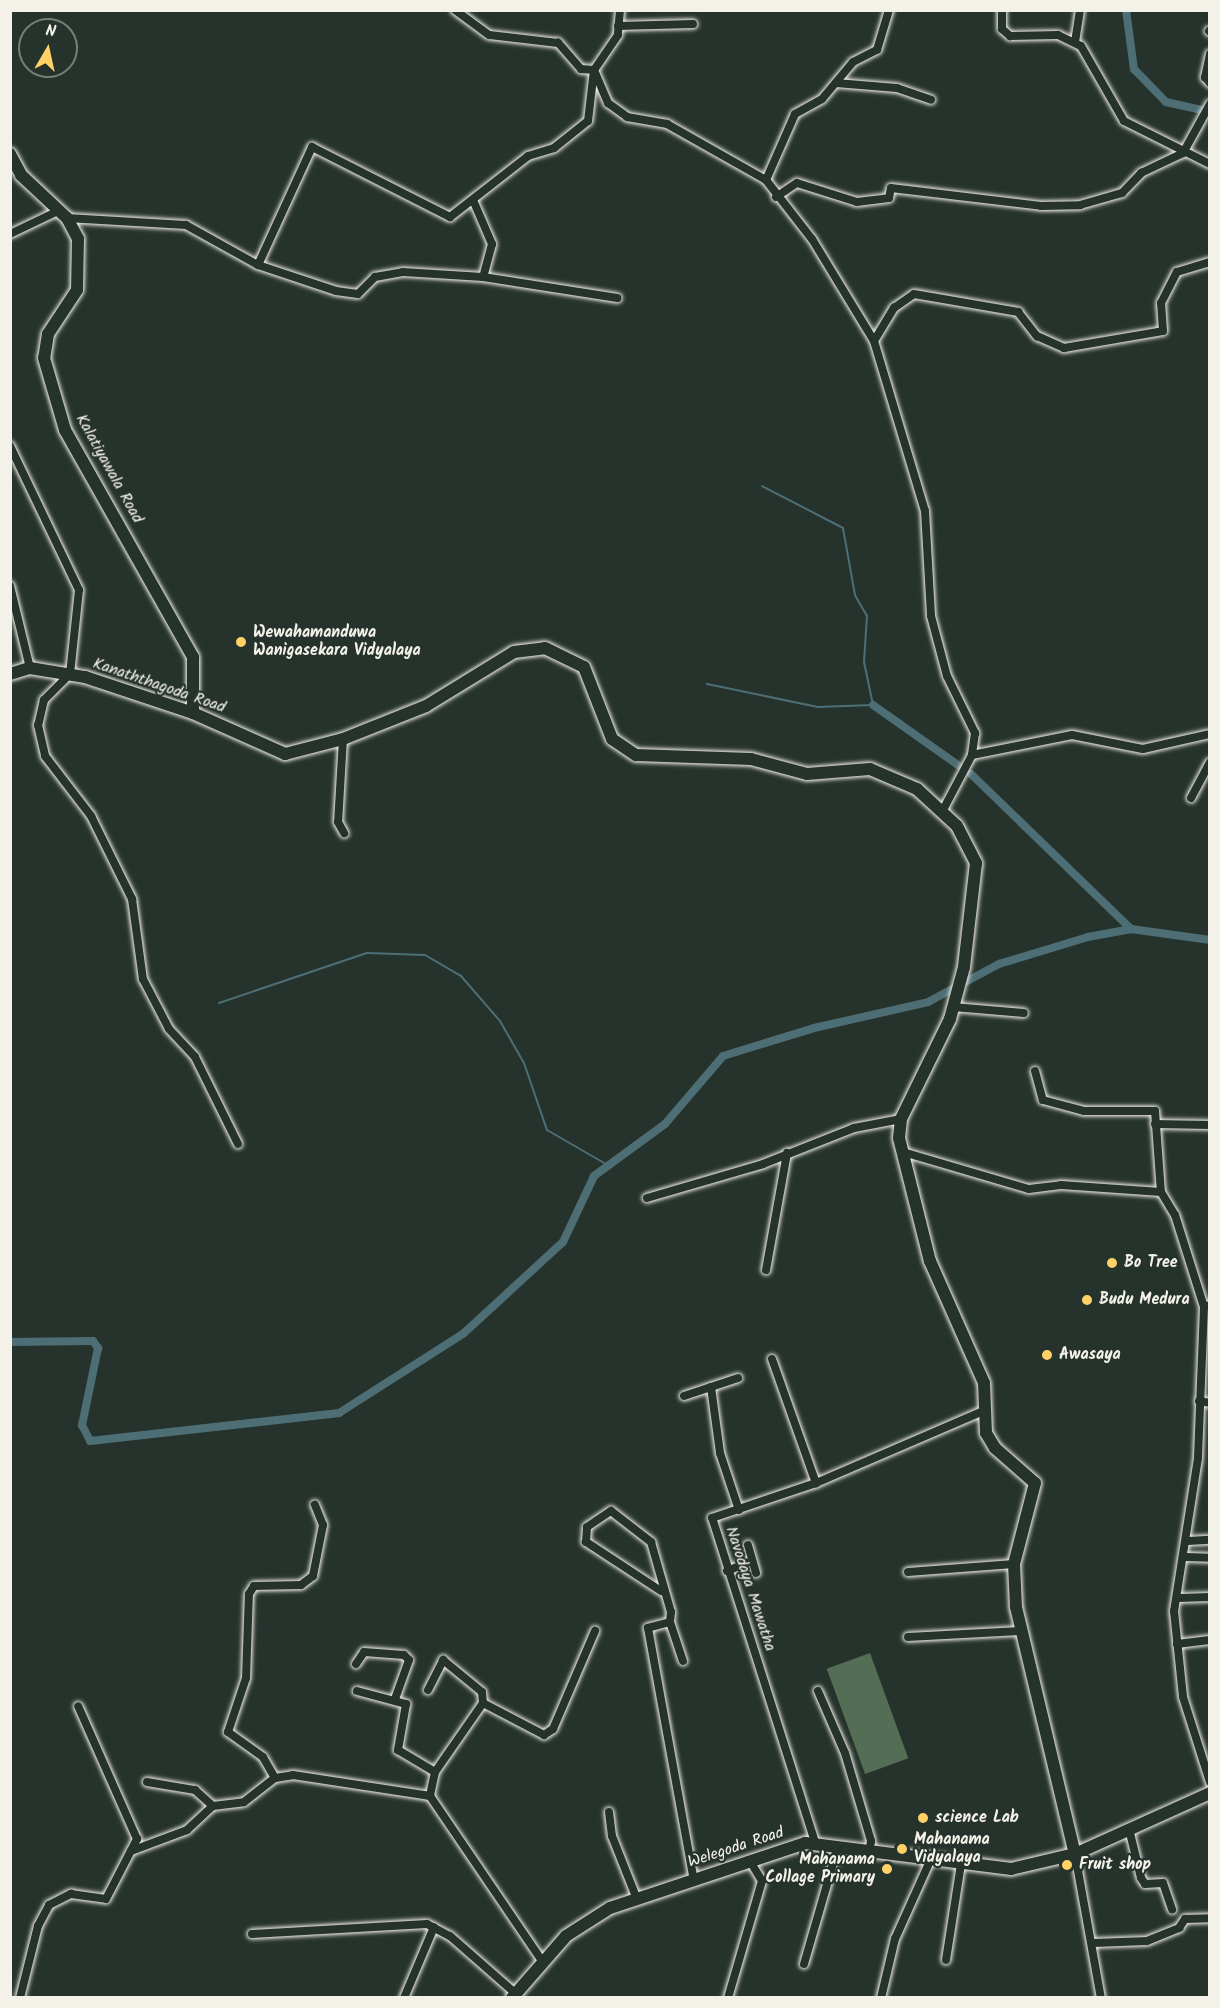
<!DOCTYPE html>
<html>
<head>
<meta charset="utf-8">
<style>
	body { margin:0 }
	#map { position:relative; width:1220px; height:2008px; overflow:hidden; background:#26332d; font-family:Kalam,sans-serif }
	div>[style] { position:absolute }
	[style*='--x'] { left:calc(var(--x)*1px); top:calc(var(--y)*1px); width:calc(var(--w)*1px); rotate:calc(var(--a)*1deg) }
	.green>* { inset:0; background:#536e55; transform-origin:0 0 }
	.stream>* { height:2px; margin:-1px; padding:0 1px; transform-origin:1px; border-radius:1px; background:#4e6e75 }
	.canal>* { height:8px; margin:-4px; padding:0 4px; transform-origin:4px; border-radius:4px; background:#4e6e75 }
	.roads { filter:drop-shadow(0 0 2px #f4f1e8) drop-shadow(0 0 2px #f4f1e8) }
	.street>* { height:8px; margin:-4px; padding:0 4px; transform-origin:4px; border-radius:4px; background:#26332d }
	.secondary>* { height:12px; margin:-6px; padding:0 6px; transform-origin:6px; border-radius:6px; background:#26332d }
	.dots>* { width:16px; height:16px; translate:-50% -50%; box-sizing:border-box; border:3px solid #26332d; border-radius:50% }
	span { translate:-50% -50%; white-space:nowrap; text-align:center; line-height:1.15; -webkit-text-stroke:4.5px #26332d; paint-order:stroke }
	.street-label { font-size:16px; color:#f4f1e8 }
	.poi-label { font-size:16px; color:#f4f1e8; font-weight:700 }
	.left { translate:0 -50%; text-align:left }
	.right { translate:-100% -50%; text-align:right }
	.frame { position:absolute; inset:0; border:12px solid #f4f1e8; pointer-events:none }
	.north { position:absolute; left:18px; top:18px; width:60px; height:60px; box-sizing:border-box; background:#26332d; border:2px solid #787f78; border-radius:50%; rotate:9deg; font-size:16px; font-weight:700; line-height:24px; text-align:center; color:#f4f1e8 }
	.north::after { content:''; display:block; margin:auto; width:21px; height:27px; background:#ffd166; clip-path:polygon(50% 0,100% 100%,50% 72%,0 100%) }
</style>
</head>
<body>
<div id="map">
	<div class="green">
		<i style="left:870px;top:1653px;width:112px;height:46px;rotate:70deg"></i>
	</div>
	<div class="stream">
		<i style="--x:707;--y:684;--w:113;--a:11.7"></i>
		<i style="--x:818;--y:707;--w:55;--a:-2.1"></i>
		<i style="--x:873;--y:705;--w:44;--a:-101.8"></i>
		<i style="--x:864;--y:662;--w:46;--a:-86.3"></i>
		<i style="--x:867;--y:616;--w:24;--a:-120"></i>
		<i style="--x:855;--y:595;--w:68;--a:-100.2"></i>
		<i style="--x:843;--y:528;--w:91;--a:-152.6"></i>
		<i style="--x:219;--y:1003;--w:156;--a:-18.7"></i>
		<i style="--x:367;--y:953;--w:58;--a:2"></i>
		<i style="--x:425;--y:955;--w:42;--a:30.3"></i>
		<i style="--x:461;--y:976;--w:60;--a:49.1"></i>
		<i style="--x:500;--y:1021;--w:48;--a:60.3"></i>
		<i style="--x:524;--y:1063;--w:71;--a:71.1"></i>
		<i style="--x:547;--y:1130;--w:68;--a:30"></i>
	</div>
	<div class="canal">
		<i style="--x:1126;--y:10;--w:60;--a:82.3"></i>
		<i style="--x:1134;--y:69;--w:46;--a:45.9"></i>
		<i style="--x:1166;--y:102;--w:45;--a:12.8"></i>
		<i style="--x:873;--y:705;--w:104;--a:35.2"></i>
		<i style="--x:971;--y:774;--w:223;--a:44.1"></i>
		<i style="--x:10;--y:1342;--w:83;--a:-0.7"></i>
		<i style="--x:93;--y:1341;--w:9;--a:54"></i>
		<i style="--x:98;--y:1348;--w:79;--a:101.7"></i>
		<i style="--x:82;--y:1425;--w:18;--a:63"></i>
		<i style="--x:90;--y:1441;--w:251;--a:-6.4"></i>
		<i style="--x:339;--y:1413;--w:148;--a:-32.6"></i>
		<i style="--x:464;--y:1333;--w:134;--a:-42.6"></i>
		<i style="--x:563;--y:1242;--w:73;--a:-64.8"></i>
		<i style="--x:594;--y:1176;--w:88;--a:-36.2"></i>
		<i style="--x:665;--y:1124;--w:89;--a:-49.5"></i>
		<i style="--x:723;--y:1056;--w:95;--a:-17.1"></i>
		<i style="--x:814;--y:1028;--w:117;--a:-12.8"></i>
		<i style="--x:928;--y:1002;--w:81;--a:-28.2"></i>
		<i style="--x:999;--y:964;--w:93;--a:-16.9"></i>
		<i style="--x:1088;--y:937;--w:44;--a:-10.5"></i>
		<i style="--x:1131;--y:929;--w:80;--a:7.9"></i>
	</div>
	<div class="roads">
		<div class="street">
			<i style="--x:620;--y:10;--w:25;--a:95"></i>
			<i style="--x:618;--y:35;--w:42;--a:124.4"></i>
			<i style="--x:594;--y:70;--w:36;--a:67"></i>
			<i style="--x:608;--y:103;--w:24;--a:36"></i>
			<i style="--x:627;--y:117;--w:41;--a:9.9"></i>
			<i style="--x:667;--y:124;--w:114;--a:29.5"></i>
			<i style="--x:766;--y:180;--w:75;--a:52.1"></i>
			<i style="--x:812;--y:239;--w:119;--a:58.7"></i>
			<i style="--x:874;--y:341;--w:177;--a:73.3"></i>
			<i style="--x:925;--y:511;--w:105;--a:86.7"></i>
			<i style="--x:931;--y:616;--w:62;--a:75.1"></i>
			<i style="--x:947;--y:676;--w:64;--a:63.8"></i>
			<i style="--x:975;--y:733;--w:22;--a:98"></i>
			<i style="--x:972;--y:755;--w:64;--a:117.8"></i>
			<i style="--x:1002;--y:10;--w:19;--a:90"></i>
			<i style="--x:1002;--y:29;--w:11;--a:41"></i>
			<i style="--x:1010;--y:36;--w:48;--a:-1.2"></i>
			<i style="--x:1058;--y:35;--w:25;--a:26"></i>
			<i style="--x:1081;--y:46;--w:86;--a:60.2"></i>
			<i style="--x:1124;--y:121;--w:96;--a:26.6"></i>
			<i style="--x:618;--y:26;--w:75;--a:-1.5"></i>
			<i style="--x:1209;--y:31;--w:1;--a:45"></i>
			<i style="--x:1075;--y:42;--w:32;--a:-81"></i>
			<i style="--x:1210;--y:54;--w:24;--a:102"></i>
			<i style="--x:1205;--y:77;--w:8;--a:50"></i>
			<i style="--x:836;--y:83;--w:61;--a:4.7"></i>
			<i style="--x:897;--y:88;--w:36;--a:19"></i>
			<i style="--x:766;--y:180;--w:72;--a:-66.3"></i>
			<i style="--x:795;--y:114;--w:31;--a:-29"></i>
			<i style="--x:822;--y:99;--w:48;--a:-50"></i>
			<i style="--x:853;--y:62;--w:27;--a:-27"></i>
			<i style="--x:877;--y:50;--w:42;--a:-73.3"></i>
			<i style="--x:776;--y:197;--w:25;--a:-34"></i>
			<i style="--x:797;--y:183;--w:63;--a:17.6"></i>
			<i style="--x:857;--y:202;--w:32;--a:-7"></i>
			<i style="--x:889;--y:198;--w:10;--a:-79"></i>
			<i style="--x:891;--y:188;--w:151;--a:6.8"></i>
			<i style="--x:1041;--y:206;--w:39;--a:-1"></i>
			<i style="--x:1080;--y:205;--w:44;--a:-15.9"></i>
			<i style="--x:1122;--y:193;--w:28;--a:-46"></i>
			<i style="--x:1141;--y:173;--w:47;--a:-25.5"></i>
			<i style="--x:1183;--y:153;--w:56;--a:-61.1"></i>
			<i style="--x:473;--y:200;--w:48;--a:66.6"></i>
			<i style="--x:492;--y:244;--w:34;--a:105"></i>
			<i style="--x:67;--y:218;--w:119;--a:3.4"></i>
			<i style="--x:186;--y:225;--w:82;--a:29.1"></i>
			<i style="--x:258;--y:265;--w:82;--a:18.4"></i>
			<i style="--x:336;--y:291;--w:22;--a:8"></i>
			<i style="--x:358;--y:294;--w:24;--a:-45"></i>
			<i style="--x:375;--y:277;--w:28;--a:-10"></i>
			<i style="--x:403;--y:272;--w:80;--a:3.6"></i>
			<i style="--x:483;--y:277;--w:136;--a:8.9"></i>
			<i style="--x:10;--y:234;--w:55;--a:-25.6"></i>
			<i style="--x:258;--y:265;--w:130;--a:-65.4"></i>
			<i style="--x:312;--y:147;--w:155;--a:26.9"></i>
			<i style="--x:450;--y:217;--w:99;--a:-38"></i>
			<i style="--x:528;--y:156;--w:27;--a:-17"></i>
			<i style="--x:554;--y:148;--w:43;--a:-38.5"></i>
			<i style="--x:588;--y:121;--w:51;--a:-83.3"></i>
			<i style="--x:594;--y:70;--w:13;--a:-176"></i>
			<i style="--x:581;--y:69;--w:35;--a:-131"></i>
			<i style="--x:558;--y:43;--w:69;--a:-173.4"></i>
			<i style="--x:489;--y:35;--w:42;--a:-143.7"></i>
			<i style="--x:874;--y:341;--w:39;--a:-59"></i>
			<i style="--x:894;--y:308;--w:24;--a:-35"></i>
			<i style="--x:914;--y:294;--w:106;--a:9.8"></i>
			<i style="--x:1018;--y:312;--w:31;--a:52"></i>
			<i style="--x:1037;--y:336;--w:30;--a:24"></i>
			<i style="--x:1064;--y:348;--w:100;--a:-9.7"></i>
			<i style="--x:1163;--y:331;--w:28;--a:-94"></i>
			<i style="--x:1161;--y:303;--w:35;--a:-63"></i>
			<i style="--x:1177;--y:272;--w:34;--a:-17"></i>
			<i style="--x:10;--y:446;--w:160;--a:64.4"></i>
			<i style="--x:79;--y:590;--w:84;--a:96.1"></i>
			<i style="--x:70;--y:674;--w:37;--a:135"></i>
			<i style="--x:44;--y:700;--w:26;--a:103"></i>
			<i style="--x:38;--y:725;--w:32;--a:77"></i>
			<i style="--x:45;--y:756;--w:76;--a:52.5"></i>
			<i style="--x:91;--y:816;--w:93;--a:63.7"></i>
			<i style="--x:132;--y:899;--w:81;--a:82.2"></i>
			<i style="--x:143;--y:979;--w:56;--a:62.5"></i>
			<i style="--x:169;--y:1029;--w:38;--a:47"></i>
			<i style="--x:195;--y:1057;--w:97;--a:63.7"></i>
			<i style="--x:10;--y:586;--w:84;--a:76.3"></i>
			<i style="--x:343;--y:739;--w:83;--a:93.4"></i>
			<i style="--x:338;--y:822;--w:13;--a:61"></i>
			<i style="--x:972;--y:755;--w:102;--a:-11.3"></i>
			<i style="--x:1072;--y:735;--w:72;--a:11.2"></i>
			<i style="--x:1143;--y:749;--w:69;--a:-12.6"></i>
			<i style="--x:1191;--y:798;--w:40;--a:-62"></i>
			<i style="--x:953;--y:1007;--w:71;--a:4.8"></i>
			<i style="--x:1035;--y:1071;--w:30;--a:75"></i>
			<i style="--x:1043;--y:1100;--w:42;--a:15"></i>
			<i style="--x:1084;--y:1111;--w:71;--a:0"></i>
			<i style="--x:1155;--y:1111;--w:81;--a:85.8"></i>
			<i style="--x:1155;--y:1124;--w:55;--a:1"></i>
			<i style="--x:903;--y:1152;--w:131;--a:16.4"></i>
			<i style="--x:1029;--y:1189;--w:32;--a:-7"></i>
			<i style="--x:1061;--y:1185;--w:100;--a:4"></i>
			<i style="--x:1161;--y:1192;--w:27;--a:59"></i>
			<i style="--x:1175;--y:1215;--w:96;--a:72.5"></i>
			<i style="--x:647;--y:1198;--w:121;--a:-16.3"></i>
			<i style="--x:763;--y:1164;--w:98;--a:-21.6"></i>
			<i style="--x:854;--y:1128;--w:48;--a:-10.8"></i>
			<i style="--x:766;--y:1270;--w:119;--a:-79.8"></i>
			<i style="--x:1210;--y:1305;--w:6;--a:162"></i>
			<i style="--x:1204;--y:1307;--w:151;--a:92.3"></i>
			<i style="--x:1198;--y:1458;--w:155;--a:98.9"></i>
			<i style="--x:1174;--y:1611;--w:86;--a:84"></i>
			<i style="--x:1183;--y:1697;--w:89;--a:72.4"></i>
			<i style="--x:772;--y:1359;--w:132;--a:70.5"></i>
			<i style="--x:711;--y:1387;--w:67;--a:82.2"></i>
			<i style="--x:720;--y:1453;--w:60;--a:71.6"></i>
			<i style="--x:684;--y:1396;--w:57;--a:-18.4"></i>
			<i style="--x:1199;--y:1401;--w:11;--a:10"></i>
			<i style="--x:1188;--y:1541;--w:22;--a:-3"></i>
			<i style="--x:748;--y:1545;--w:29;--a:74"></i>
			<i style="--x:1186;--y:1557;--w:24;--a:2"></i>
			<i style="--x:727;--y:1571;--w:27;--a:-22"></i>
			<i style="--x:908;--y:1572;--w:106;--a:-4.3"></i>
			<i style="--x:661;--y:1591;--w:90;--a:-146.8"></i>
			<i style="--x:586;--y:1542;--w:15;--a:-86"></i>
			<i style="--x:587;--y:1527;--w:29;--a:-34"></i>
			<i style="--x:611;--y:1511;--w:51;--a:37.8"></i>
			<i style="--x:651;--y:1542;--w:73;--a:74.1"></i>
			<i style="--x:671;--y:1612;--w:10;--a:96"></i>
			<i style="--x:670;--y:1622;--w:23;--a:165"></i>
			<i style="--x:648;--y:1628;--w:256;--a:79.7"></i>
			<i style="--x:1179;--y:1598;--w:31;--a:-2"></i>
			<i style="--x:670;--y:1622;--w:41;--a:71.6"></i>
			<i style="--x:908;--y:1637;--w:112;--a:-3.1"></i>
			<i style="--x:1177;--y:1644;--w:33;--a:-7"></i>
			<i style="--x:356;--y:1664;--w:14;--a:-56"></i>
			<i style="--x:364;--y:1652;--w:40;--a:4.3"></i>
			<i style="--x:404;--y:1655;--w:7;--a:45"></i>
			<i style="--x:409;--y:1660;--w:41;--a:109.7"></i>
			<i style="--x:428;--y:1690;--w:34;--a:-63"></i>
			<i style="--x:443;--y:1660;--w:50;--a:39.4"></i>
			<i style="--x:482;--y:1692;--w:11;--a:85"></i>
			<i style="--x:483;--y:1703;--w:84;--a:124.8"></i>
			<i style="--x:357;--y:1691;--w:51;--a:14.9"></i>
			<i style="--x:406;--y:1704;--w:47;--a:99.9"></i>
			<i style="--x:398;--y:1750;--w:43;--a:30.7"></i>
			<i style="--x:435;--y:1772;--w:25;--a:102"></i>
			<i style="--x:430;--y:1796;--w:201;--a:55.8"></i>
			<i style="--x:818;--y:1691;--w:68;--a:66.5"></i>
			<i style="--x:845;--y:1753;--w:92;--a:73.5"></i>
			<i style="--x:871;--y:1841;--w:12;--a:99"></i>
			<i style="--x:483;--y:1703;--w:69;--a:27.7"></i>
			<i style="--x:544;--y:1735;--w:11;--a:-34"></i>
			<i style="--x:553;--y:1729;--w:107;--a:-66.8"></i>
			<i style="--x:275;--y:1778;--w:24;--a:-120"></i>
			<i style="--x:263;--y:1757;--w:43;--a:-144.5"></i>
			<i style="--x:228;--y:1732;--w:57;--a:-71.6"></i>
			<i style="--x:246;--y:1678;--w:84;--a:-88"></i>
			<i style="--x:249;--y:1594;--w:9;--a:-58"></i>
			<i style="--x:254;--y:1586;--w:47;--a:-1.2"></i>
			<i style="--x:301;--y:1585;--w:15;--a:-37"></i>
			<i style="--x:313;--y:1576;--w:52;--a:-78.9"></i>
			<i style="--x:323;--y:1525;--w:22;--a:-112"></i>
			<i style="--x:147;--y:1782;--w:49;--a:9.5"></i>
			<i style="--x:195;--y:1790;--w:24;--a:42"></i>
			<i style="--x:609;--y:1812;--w:24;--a:83"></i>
			<i style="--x:612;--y:1836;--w:68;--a:68.4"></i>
			<i style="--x:1129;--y:1829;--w:50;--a:76.2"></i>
			<i style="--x:1141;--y:1878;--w:7;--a:56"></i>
			<i style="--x:1145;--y:1884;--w:18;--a:-3"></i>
			<i style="--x:1163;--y:1883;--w:28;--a:71"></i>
			<i style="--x:815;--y:1842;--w:340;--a:-107.6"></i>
			<i style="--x:712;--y:1518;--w:110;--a:-18.6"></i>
			<i style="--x:816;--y:1483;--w:180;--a:-23.3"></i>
			<i style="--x:131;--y:1851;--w:60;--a:-20.6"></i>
			<i style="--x:187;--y:1830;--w:35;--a:-43"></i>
			<i style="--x:213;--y:1806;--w:31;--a:-7"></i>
			<i style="--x:244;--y:1802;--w:39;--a:-38"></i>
			<i style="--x:275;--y:1778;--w:18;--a:-9"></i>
			<i style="--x:293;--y:1775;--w:139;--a:8.7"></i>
			<i style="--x:1075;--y:1854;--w:146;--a:79.8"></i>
			<i style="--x:252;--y:1934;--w:175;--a:-3.3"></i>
			<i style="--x:427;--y:1924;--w:26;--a:28"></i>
			<i style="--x:450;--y:1936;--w:86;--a:41.2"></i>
			<i style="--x:1094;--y:1943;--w:53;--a:-2.2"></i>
			<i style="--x:1147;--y:1941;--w:35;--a:-22"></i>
			<i style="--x:1179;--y:1928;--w:11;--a:-56"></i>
			<i style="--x:1185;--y:1919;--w:25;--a:-2"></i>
			<i style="--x:946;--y:1960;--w:97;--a:-81.1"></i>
			<i style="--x:804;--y:1964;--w:123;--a:-73.9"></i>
			<i style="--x:20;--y:1998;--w:74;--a:-76"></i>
			<i style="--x:38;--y:1926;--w:24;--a:-62"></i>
			<i style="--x:49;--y:1905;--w:25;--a:-27"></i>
			<i style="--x:71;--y:1894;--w:35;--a:8"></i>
			<i style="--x:106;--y:1899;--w:68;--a:-62.7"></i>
			<i style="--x:137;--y:1839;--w:145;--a:-113.9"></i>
			<i style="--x:404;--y:1998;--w:77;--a:-67.1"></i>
			<i style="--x:728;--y:1998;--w:122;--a:-73.8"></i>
			<i style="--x:762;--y:1881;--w:23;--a:-121"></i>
			<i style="--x:881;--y:1998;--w:61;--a:-76.7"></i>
			<i style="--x:895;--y:1939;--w:85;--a:-65.8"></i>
		</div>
		<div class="secondary">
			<i style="--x:10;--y:154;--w:24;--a:62"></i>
			<i style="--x:21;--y:175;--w:63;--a:43.1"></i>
			<i style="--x:67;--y:218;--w:24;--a:62"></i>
			<i style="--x:78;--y:239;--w:51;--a:91.1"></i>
			<i style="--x:77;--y:290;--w:53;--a:123.4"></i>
			<i style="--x:48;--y:334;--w:24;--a:99"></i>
			<i style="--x:44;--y:358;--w:75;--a:73.7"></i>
			<i style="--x:65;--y:430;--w:261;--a:60.6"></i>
			<i style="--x:193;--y:657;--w:56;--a:90"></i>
			<i style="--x:10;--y:674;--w:21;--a:-17"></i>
			<i style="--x:30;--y:668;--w:56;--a:9.3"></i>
			<i style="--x:85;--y:677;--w:114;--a:18.4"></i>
			<i style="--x:193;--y:713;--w:101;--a:24"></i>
			<i style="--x:285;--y:754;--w:60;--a:-14.5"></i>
			<i style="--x:343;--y:739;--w:89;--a:-21.7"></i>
			<i style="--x:426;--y:706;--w:103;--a:-31.5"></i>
			<i style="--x:514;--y:652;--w:31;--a:-7"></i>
			<i style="--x:545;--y:648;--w:43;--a:26"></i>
			<i style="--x:584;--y:667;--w:77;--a:68.7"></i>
			<i style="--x:612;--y:739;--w:29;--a:34"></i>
			<i style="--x:636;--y:755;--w:115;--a:2"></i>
			<i style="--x:751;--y:759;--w:58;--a:15"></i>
			<i style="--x:807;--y:774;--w:63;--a:-4.5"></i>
			<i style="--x:870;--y:769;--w:51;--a:23.1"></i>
			<i style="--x:917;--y:789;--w:54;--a:42.8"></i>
			<i style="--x:957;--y:826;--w:42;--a:62.8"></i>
			<i style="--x:976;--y:863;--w:105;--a:96.6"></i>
			<i style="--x:964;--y:967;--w:54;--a:105.1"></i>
			<i style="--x:950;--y:1019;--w:111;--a:116.1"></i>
			<i style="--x:901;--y:1119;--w:19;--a:96"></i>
			<i style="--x:899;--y:1138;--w:127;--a:75.9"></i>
			<i style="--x:930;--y:1261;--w:133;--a:66.1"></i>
			<i style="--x:984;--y:1383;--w:50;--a:87.7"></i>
			<i style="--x:986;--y:1433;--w:17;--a:59"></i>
			<i style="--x:995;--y:1448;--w:53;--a:41.2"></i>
			<i style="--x:1035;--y:1483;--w:84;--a:104.5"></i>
			<i style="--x:1014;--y:1564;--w:43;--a:87.3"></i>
			<i style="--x:1016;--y:1607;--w:254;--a:76.6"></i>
			<i style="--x:512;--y:1998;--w:82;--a:-48.9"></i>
			<i style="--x:566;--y:1936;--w:52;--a:-32.5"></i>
			<i style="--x:610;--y:1908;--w:206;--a:-18.4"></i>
			<i style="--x:805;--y:1843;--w:208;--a:7.2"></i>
			<i style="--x:1011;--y:1869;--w:66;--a:-13.2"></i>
			<i style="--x:1075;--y:1854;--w:148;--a:-24.3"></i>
		</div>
	</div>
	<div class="dots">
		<i style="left:241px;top:642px;background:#ffd166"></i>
		<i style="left:1112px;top:1263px;background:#ffd166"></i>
		<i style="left:1087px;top:1300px;background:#ffd166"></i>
		<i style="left:1047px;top:1355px;background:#ffd166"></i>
		<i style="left:923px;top:1818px;background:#ffd166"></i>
		<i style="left:902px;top:1849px;background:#ffd166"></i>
		<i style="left:1067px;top:1865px;background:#ffd166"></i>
		<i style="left:887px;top:1869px;background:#ffd166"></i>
	</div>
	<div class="street-label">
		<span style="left:109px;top:469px;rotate:61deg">Kalatiyawala Road</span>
		<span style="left:159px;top:686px;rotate:19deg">Kanaththagoda Road</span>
		<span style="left:750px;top:1589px;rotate:72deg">Navodaya Mawatha</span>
		<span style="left:736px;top:1848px;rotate:-18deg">Welegoda Road</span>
	</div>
	<div class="poi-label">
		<span class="left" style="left:253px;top:642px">Wewahamanduwa<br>Wanigasekara Vidyalaya</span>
		<span class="left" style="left:1124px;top:1263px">Bo Tree</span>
		<span class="left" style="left:1099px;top:1300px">Budu Medura</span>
		<span class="left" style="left:1059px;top:1355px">Awasaya</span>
		<span class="left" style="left:935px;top:1818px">science Lab</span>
		<span class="left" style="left:914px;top:1849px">Mahanama<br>Vidyalaya</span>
		<span class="right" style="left:875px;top:1869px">Mahanama<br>Collage Primary</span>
		<span class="left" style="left:1079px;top:1865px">Fruit shop</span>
	</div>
	<div class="frame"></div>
	<div class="north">N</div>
</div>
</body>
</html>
